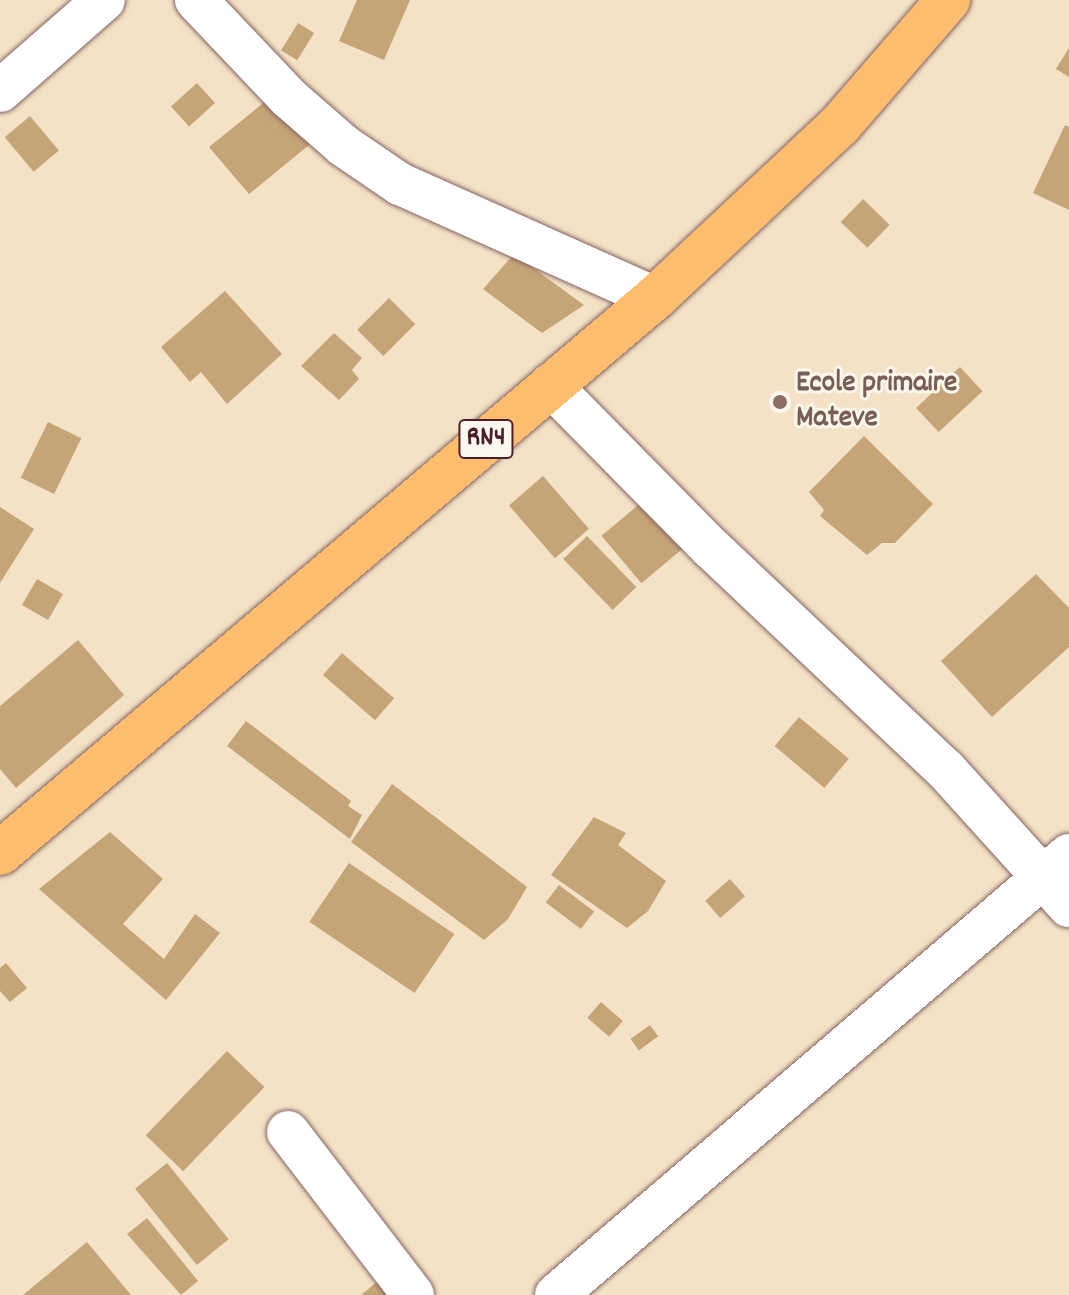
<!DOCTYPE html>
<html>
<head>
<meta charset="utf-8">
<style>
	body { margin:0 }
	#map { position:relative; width:1069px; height:1295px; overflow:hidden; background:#f3e2c6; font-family:Dekko,sans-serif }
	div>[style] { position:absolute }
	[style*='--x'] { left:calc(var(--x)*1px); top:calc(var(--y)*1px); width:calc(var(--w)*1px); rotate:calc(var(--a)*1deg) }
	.building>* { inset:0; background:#c5a478; transform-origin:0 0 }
	.roads { filter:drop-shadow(0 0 2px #856361) drop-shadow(0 0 2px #856361) }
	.minor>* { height:42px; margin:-21px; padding:0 21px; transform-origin:21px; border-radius:21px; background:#fff }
	.trunk>* { height:44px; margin:-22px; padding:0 22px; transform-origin:22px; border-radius:22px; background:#fcbd6f }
	.dots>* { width:22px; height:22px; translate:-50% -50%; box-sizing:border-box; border:4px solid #fbf7ec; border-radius:50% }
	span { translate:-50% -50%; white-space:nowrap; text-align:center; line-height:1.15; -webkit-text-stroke:6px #fbf7ec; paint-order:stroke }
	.shield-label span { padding:2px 6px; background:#fbf7ec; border:2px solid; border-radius:6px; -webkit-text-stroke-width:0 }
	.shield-label { font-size:28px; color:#4a1f2b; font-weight:700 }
	.education-label { font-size:30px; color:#785e54; font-weight:700 }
	.left { translate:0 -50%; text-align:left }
</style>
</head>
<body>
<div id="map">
	<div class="building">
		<i style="clip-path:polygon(357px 0,410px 0,384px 60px,339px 41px)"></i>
		<i style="left:298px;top:23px;width:19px;height:32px;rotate:32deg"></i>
		<i style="clip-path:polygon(1069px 48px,1069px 77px,1056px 69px)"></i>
		<i style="left:197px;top:83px;width:27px;height:35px;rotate:48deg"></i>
		<i style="clip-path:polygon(267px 100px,314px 141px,249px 194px,209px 147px)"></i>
		<i style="left:30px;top:116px;width:45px;height:33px;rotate:50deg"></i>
		<i style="clip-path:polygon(1065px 125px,1069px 127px,1069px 210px,1033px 193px)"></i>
		<i style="left:863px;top:199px;width:37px;height:32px;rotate:44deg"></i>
		<i style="clip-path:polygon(514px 254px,584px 305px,542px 333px,483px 289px)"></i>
		<i style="clip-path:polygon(225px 291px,282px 354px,227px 404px,201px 372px,190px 382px,161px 347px)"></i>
		<i style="left:389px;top:298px;width:37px;height:45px;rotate:45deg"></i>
		<i style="clip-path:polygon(334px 333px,362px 358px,352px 370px,359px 379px,339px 400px,301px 366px)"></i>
		<i style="left:960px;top:367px;width:33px;height:60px;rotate:47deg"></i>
		<i style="left:48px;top:422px;width:37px;height:62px;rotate:26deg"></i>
		<i style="clip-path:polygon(864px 436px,933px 504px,895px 543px,882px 543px,867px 555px,820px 516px,824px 510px,809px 492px)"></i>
		<i style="left:543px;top:476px;width:70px;height:45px;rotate:49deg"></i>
		<i style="left:649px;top:496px;width:62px;height:62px;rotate:50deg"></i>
		<i style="clip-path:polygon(0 507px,34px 529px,0 583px)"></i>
		<i style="left:587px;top:536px;width:71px;height:33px;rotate:46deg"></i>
		<i style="clip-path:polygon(1036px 574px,1069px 608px,1069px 647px,992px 717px,941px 661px)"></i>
		<i style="left:37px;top:579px;width:30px;height:30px;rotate:30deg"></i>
		<i style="clip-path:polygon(78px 640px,124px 695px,16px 788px,0 769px,0 706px)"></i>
		<i style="left:342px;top:653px;width:69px;height:29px;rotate:41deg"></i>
		<i style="left:799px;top:717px;width:65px;height:38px;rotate:40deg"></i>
		<i style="clip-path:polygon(246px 721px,351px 801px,348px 806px,362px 815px,350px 839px,227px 746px)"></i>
		<i style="clip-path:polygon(392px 784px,527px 887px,508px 919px,484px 940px,351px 842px)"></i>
		<i style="clip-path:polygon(594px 817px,626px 833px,618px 845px,666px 881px,648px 911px,627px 928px,551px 875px)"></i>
		<i style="clip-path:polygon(110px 832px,163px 879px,123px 924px,164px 959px,195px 914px,220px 933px,166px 1000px,39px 889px)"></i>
		<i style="left:349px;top:863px;width:127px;height:71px;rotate:34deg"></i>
		<i style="left:730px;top:879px;width:23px;height:33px;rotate:49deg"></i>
		<i style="left:559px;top:885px;width:44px;height:22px;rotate:37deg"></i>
		<i style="clip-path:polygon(6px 963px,27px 988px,10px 1002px,0 991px,0 968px)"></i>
		<i style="left:601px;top:1002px;width:29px;height:21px;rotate:41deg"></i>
		<i style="left:650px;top:1025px;width:14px;height:24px;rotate:54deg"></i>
		<i style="left:227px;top:1051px;width:52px;height:117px;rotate:44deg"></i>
		<i style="left:167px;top:1163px;width:98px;height:41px;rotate:51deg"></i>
		<i style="clip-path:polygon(147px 1218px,198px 1281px,181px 1295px,127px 1234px)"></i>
		<i style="clip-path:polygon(87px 1242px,131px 1295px,23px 1295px)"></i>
		<i style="clip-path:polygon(389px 1272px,409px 1295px,361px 1295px)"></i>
	</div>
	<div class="roads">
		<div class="minor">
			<i style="--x:196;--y:0;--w:135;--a:46.5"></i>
			<i style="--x:289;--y:98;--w:73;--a:41.1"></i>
			<i style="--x:344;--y:146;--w:68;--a:34.2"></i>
			<i style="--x:400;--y:184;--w:279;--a:24.1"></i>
			<i style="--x:0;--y:91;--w:138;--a:-41.2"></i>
			<i style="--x:550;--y:385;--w:229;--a:45.4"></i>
			<i style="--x:711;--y:548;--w:322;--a:43.4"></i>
			<i style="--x:945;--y:769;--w:185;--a:47.9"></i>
			<i style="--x:288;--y:1132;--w:205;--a:52.5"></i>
			<i style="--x:556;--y:1295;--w:676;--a:-40.62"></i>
		</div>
		<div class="trunk">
			<i style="--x:0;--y:853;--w:859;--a:-40.28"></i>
			<i style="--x:655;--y:298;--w:252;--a:-43.1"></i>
			<i style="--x:839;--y:126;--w:167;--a:-49.1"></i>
		</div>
	</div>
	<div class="dots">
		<i style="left:780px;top:402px;background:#8d6e63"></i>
	</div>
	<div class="shield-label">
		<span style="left:486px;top:439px">RN4</span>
	</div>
	<div class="education-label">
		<span class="left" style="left:796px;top:402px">Ecole primaire<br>Mateve</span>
	</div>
</div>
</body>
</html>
